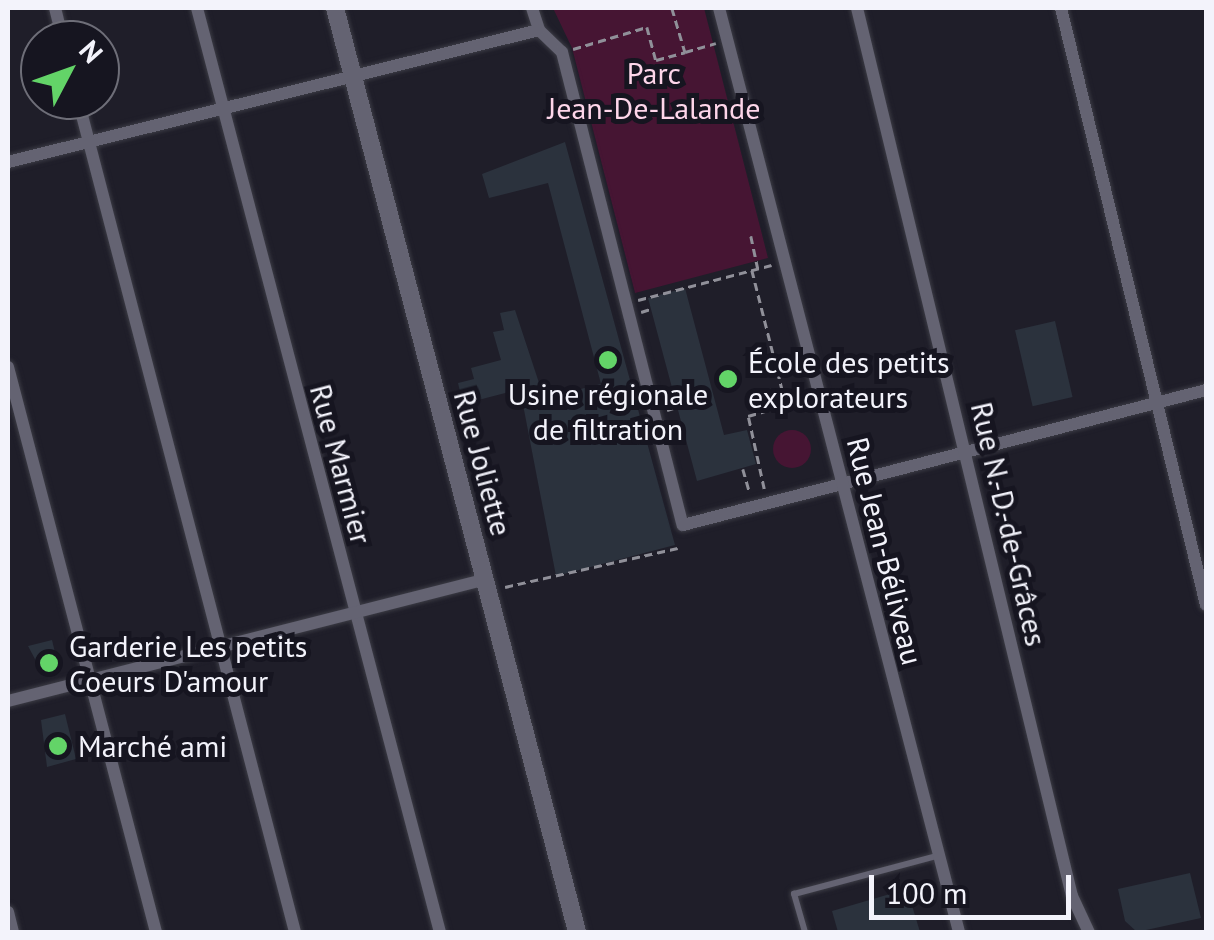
<!DOCTYPE html>
<html>
<head>
<meta charset="utf-8">
<style>
	body { margin:0 }
	#map { position:relative; width:1214px; height:940px; overflow:hidden; background:#1f1e29; font-family:"PT Sans",sans-serif }
	div>[style] { position:absolute }
	[style*='--x'] { left:calc(var(--x)*1px); top:calc(var(--y)*1px); width:calc(var(--w)*1px); rotate:calc(var(--a)*1deg) }
	.green>* { inset:0; background:#461533 }
	.round { border-radius:50% }
	.building>* { inset:0; background:#2b323d; transform-origin:0 0 }
	.path>* { height:2.5px; margin-top:-1.25px; transform-origin:0; background:repeating-linear-gradient(90deg,#909099 0 8px,transparent 0 13px) }
	.roads { filter:drop-shadow(0 0 2px #3c3c45) drop-shadow(0 0 2px #3c3c45) }
	.lane>* { height:6px; margin:-3px; padding:0 3px; transform-origin:3px; border-radius:3px; background:#646372 }
	.street>* { height:12px; margin:-6px; padding:0 6px; transform-origin:6px; border-radius:6px; background:#646372 }
	.secondary>* { height:18px; margin:-9px; padding:0 9px; transform-origin:9px; border-radius:9px; background:#646372 }
	.dots>* { width:28px; height:28px; translate:-50% -50%; box-sizing:border-box; border:5px solid #161520; border-radius:50% }
	span { translate:-50% -50%; white-space:nowrap; text-align:center; line-height:1.15; -webkit-text-stroke:10px #161520; paint-order:stroke }
	.park-label { font-size:30px; color:#fed6ea }
	.poi-label { font-size:30px; color:#f3f3fb }
	.left { translate:0 -50%; text-align:left }
	.street-label { font-size:30px; color:#f3f3fb }
	.frame { position:absolute; inset:0; border:10px solid #f3f3fb; pointer-events:none }
	.north { position:absolute; left:20px; top:20px; width:100px; height:100px; box-sizing:border-box; background:#161520; border:2px solid #6e6e78; border-radius:50%; rotate:49deg; font-size:28px; font-weight:700; line-height:40px; text-align:center; color:#f3f3fb }
	.north::after { content:''; display:block; margin:auto; width:35px; height:45px; background:#63d468; clip-path:polygon(50% 0,100% 100%,50% 72%,0 100%) }
	.scale { position:absolute; left:869px; top:875px; width:202px; height:45px; box-sizing:border-box; border:5px solid #f3f3fb; border-top:0; padding-left:12px; font-size:30px; line-height:35px; white-space:nowrap; color:#f3f3fb; -webkit-text-stroke:8px #161520; paint-order:stroke }
</style>
</head>
<body>
<div id="map">
	<div class="green">
		<i style="clip-path:polygon(553px 8px,704px 8px,768px 258px,635px 293px,572px 48px)"></i>
		<i class="round" style="left:773px;top:430px;width:38px;height:38px"></i>
	</div>
	<div class="building">
		<i style="clip-path:polygon(565px 142px,675px 545px,556px 576px,520px 389px,463px 404px,458px 383px,474px 379px,471px 368px,501px 360px,493px 332px,504px 330px,500px 313px,515px 310px,544px 398px,601px 384px,548px 183px,489px 198px,482px 174px)"></i>
		<i style="clip-path:polygon(685px 288px,724px 435px,747px 430px,756px 464px,697px 481px,648px 298px)"></i>
		<i style="left:1055px;top:321px;width:78px;height:41px;rotate:77deg"></i>
		<i style="clip-path:polygon(52px 640px,59px 669px,44px 676px,28px 646px)"></i>
		<i style="clip-path:polygon(65px 714px,76px 759px,47px 767px,41px 720px)"></i>
		<i style="clip-path:polygon(1190px 873px,1201px 918px,1137px 932px,1125px 921px,1118px 889px)"></i>
		<i style="clip-path:polygon(907px 889px,920px 932px,838px 932px,832px 911px)"></i>
	</div>
	<div class="path">
		<i style="--x:672;--y:8;--w:46;--a:73.5"></i>
		<i style="--x:685;--y:52;--w:32;--a:-16"></i>
		<i style="--x:573;--y:49;--w:77;--a:-16.6"></i>
		<i style="--x:647;--y:27;--w:34;--a:75"></i>
		<i style="--x:656;--y:60;--w:30;--a:-15"></i>
		<i style="--x:751;--y:236;--w:33;--a:78"></i>
		<i style="--x:752;--y:270;--w:138;--a:75.8"></i>
		<i style="--x:638;--y:300;--w:138;--a:-14.7"></i>
		<i style="--x:641;--y:312;--w:9;--a:-18"></i>
		<i style="--x:667;--y:410;--w:10;--a:-17"></i>
		<i style="--x:743;--y:469;--w:25;--a:74"></i>
		<i style="--x:764;--y:489;--w:75;--a:-102.4"></i>
		<i style="--x:748;--y:416;--w:60;--a:-16.3"></i>
		<i style="--x:505;--y:587;--w:177;--a:-12.7"></i>
	</div>
	<div class="roads">
		<div class="lane">
			<i style="--x:805;--y:932;--w:40;--a:-106"></i>
			<i style="--x:794;--y:894;--w:148;--a:-14.9"></i>
		</div>
		<div class="street">
			<i style="--x:55;--y:8;--w:33;--a:76"></i>
			<i style="--x:197;--y:8;--w:955;--a:75.27"></i>
			<i style="--x:532;--y:8;--w:23;--a:72"></i>
			<i style="--x:539;--y:30;--w:32;--a:44"></i>
			<i style="--x:562;--y:52;--w:488;--a:75.7"></i>
			<i style="--x:683;--y:525;--w:540;--a:-14.47"></i>
			<i style="--x:719;--y:8;--w:955;--a:75.44"></i>
			<i style="--x:857;--y:8;--w:914;--a:76.39"></i>
			<i style="--x:1072;--y:896;--w:40;--a:65"></i>
			<i style="--x:1061;--y:8;--w:614;--a:76.35"></i>
			<i style="--x:78;--y:100;--w:860;--a:75.38"></i>
			<i style="--x:8;--y:162;--w:547;--a:-13.96"></i>
			<i style="--x:8;--y:367;--w:584;--a:75.32"></i>
			<i style="--x:8;--y:701;--w:492;--a:-14.3"></i>
			<i style="--x:8;--y:912;--w:21;--a:76"></i>
		</div>
		<div class="secondary">
			<i style="--x:335;--y:8;--w:955;--a:75.32"></i>
		</div>
	</div>
	<div class="dots">
		<i style="left:608px;top:360px;background:#63d468"></i>
		<i style="left:728px;top:379px;background:#63d468"></i>
		<i style="left:49px;top:663px;background:#63d468"></i>
		<i style="left:58px;top:746px;background:#63d468"></i>
	</div>
	<div class="park-label">
		<span style="left:654px;top:90px">Parc<br>Jean-De-Lalande</span>
	</div>
	<div class="poi-label">
		<span class="left" style="left:748px;top:379px">École des petits<br>explorateurs</span>
		<span style="left:608px;top:411px">Usine régionale<br>de filtration</span>
		<span class="left" style="left:69px;top:663px">Garderie Les petits<br>Coeurs D'amour</span>
		<span class="left" style="left:78px;top:746px">Marché ami</span>
	</div>
	<div class="street-label">
		<span style="left:483px;top:463px;rotate:75deg">Rue Joliette</span>
		<span style="left:341px;top:464px;rotate:75deg">Rue Marmier</span>
		<span style="left:1009px;top:524px;rotate:77deg">Rue N.-D.-de-Grâces</span>
		<span style="left:885px;top:551px;rotate:76deg">Rue Jean-Béliveau</span>
	</div>
	<div class="frame"></div>
	<div class="north">N</div>
	<div class="scale">100 m</div>
</div>
</body>
</html>
